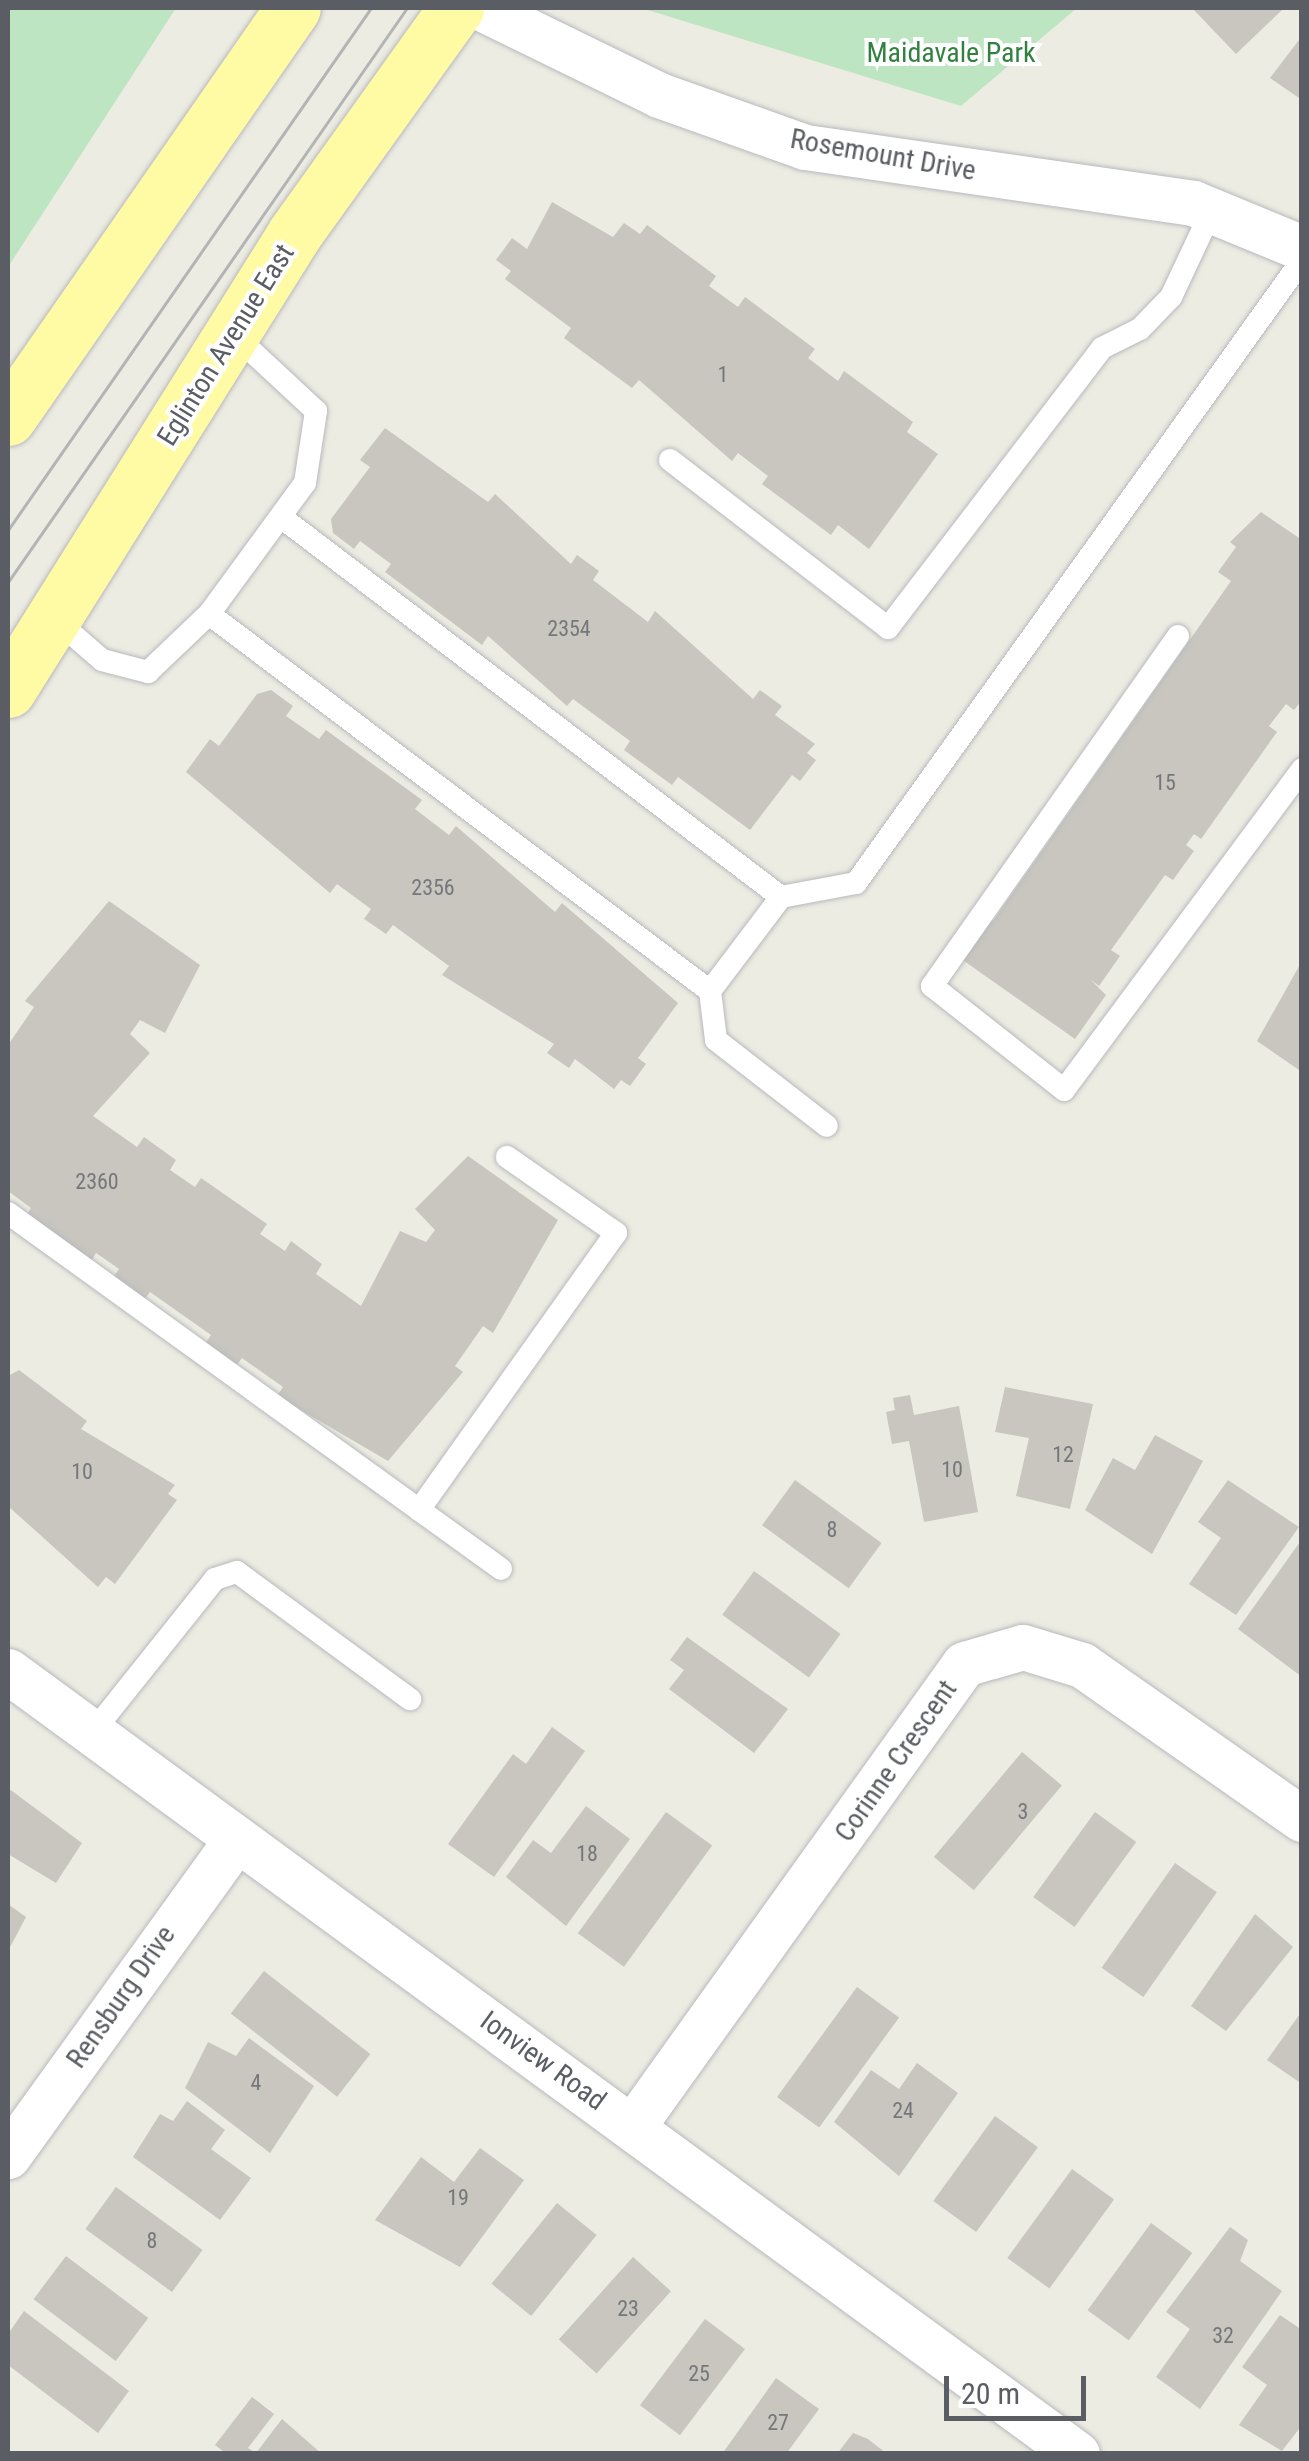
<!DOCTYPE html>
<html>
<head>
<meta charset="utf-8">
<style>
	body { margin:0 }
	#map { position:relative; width:1309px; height:2461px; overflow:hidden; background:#edece2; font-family:"Roboto Condensed",sans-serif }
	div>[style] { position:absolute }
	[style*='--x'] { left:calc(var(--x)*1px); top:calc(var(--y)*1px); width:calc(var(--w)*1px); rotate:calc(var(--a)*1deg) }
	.green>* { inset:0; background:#bee5c2 }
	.building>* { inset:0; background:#c8c6bf; transform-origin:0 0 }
	.roads { filter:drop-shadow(0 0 2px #b7b9bf) drop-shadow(0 0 2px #b7b9bf) }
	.service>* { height:22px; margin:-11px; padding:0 11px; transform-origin:11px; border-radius:11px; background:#fff }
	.minor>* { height:45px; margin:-22.5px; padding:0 22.5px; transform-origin:22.5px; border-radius:22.5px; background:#fff }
	.primary>* { height:55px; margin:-27.5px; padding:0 27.5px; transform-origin:27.5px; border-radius:27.5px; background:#fffba5 }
	.tram>* { height:2.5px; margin:-1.25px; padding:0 1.25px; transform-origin:1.25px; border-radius:1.25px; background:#b3b4b4 }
	span { translate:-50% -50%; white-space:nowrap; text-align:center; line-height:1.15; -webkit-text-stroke:8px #fff; paint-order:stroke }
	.number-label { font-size:22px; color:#76777a }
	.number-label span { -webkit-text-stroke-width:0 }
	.park-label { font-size:28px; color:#338140 }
	.street-label { font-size:28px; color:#5a5d63 }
	.frame { position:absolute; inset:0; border:10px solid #5a5d63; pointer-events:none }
	.scale { position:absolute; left:944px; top:2376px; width:142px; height:45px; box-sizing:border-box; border:5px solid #5a5d63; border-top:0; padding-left:12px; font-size:30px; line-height:35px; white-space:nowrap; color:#5a5d63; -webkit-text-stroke:8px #fff; paint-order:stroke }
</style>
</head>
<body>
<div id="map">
	<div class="green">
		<i style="clip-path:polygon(8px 8px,176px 8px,8px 267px)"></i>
		<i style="clip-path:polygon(641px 8px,1077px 8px,961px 106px)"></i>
	</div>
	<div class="building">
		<i style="clip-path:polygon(1284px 8px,1236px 54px,1193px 9px,1195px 8px)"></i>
		<i style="clip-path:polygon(1302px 36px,1302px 100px,1270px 78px)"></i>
		<i style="clip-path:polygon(552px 202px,613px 237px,624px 223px,640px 234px,647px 225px,716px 276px,709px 286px,738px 307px,745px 297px,815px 349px,808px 358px,838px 381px,844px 371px,913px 422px,907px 432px,938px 454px,869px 549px,838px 525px,831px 535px,762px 484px,768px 476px,738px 453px,732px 461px,639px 380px,632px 388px,564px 338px,571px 328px,505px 279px,511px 271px,496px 260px,512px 238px,527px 249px)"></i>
		<i style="clip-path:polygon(385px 428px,488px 502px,495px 494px,571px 564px,577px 555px,599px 571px,593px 580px,648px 622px,655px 611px,753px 699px,760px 690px,782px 706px,775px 715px,815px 744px,807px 753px,816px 760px,800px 781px,792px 775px,750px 830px,678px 777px,672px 785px,624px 750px,630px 741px,573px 699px,567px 706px,488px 636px,482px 645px,385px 572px,391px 564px,360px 541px,354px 549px,333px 533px,331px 519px,370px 467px,360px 460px)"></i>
		<i style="clip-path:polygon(1261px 512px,1302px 540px,1302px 700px,1294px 710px,1286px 704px,1269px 726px,1277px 732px,1201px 839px,1194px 834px,1186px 845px,1194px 851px,1173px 880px,1165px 875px,1111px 950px,1120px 956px,1099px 986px,1091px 980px,1106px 995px,1075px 1039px,957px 956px,985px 916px,993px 921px,1231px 581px,1218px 572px,1236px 547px,1230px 542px)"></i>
		<i style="clip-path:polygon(271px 690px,293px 706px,286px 716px,319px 739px,326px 730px,422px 800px,415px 809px,449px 835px,456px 826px,555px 912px,562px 903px,678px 1003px,638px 1058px,646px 1064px,630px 1086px,621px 1080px,614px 1089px,575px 1059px,569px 1068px,547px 1053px,554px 1044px,442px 975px,449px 966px,393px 925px,386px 934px,364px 919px,371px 909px,337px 884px,330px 893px,186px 772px,210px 739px,219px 746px,257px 694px)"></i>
		<i style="clip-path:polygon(109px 901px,200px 965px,165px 1033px,140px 1020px,130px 1034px,150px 1053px,93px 1116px,137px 1147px,144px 1137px,176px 1160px,170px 1170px,195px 1187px,201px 1178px,267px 1224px,260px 1234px,285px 1251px,291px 1241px,322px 1264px,316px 1274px,361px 1306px,400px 1231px,426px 1242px,435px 1230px,415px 1209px,468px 1156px,558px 1220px,493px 1333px,483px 1326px,455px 1366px,463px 1372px,388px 1461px,277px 1396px,283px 1387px,242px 1358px,236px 1366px,205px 1344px,211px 1335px,150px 1292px,143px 1301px,112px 1279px,119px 1269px,96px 1253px,90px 1263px,25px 1217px,31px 1208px,8px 1191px,8px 1045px,34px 1007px,25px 1001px)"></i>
		<i style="clip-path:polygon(1302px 961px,1302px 1072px,1257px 1041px)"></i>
		<i style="clip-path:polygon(19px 1370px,87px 1421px,81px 1429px,175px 1485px,168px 1494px,177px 1500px,115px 1584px,106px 1577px,98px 1587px,8px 1506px,8px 1376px)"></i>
		<i style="clip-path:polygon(1005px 1387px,1093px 1404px,1070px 1509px,1016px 1496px,1029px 1438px,995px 1432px)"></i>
		<i style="clip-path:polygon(910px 1395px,914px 1415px,959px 1406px,978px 1512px,924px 1522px,909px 1441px,892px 1444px,886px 1412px,895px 1410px,893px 1398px)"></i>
		<i style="clip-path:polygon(1155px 1435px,1203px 1461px,1152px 1554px,1085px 1510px,1113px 1458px,1135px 1470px)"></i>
		<i style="left:795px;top:1480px;width:107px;height:56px;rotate:36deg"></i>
		<i style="clip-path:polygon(1228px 1480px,1299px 1527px,1236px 1615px,1189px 1584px,1221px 1538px,1198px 1522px)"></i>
		<i style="clip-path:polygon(1302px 1539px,1302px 1677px,1238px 1629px)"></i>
		<i style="left:754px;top:1571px;width:107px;height:54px;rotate:36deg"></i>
		<i style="clip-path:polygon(687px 1637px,788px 1709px,754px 1753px,669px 1689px,684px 1670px,670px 1660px)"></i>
		<i style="clip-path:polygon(552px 1727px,585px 1751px,494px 1877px,448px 1844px,513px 1754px,526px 1764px)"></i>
		<i style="left:1022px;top:1752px;width:52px;height:137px;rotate:40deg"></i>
		<i style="clip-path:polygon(8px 1788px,82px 1843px,56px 1883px,8px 1854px)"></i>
		<i style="clip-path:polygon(586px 1806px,630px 1839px,566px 1926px,506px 1877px,533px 1840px,551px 1853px)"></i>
		<i style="left:666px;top:1812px;width:57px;height:150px;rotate:36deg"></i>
		<i style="left:1095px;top:1812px;width:51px;height:105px;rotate:36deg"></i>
		<i style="left:1175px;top:1863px;width:51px;height:128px;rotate:35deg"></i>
		<i style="clip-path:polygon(8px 1904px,26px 1917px,8px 1951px)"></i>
		<i style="clip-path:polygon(1255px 1914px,1293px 1947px,1226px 2031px,1191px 2006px)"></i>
		<i style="left:264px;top:1971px;width:135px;height:54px;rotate:38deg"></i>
		<i style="left:857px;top:1987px;width:52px;height:136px;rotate:36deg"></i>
		<i style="clip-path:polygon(1302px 2011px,1302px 2084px,1267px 2060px)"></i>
		<i style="clip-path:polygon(249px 2038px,314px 2086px,270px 2153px,185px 2088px,208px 2042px,236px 2056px)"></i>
		<i style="clip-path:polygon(917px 2063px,958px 2093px,899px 2176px,834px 2122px,871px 2070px,899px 2089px)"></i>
		<i style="clip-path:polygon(187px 2101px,225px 2130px,211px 2149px,251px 2178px,220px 2220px,133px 2157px,160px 2114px,173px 2121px)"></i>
		<i style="left:995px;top:2116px;width:53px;height:105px;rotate:36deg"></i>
		<i style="clip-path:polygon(480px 2148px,524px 2180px,460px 2267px,375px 2220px,421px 2157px,454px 2182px)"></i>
		<i style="left:1072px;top:2169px;width:52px;height:110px;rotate:36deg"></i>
		<i style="left:116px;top:2187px;width:107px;height:52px;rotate:36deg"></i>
		<i style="left:557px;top:2203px;width:51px;height:104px;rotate:39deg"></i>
		<i style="left:1151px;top:2223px;width:51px;height:108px;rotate:36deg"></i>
		<i style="clip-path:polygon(1230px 2227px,1248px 2240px,1240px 2261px,1282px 2291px,1200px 2409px,1156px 2377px,1190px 2329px,1166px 2312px)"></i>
		<i style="left:66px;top:2256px;width:103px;height:54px;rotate:37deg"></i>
		<i style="left:633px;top:2257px;width:51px;height:111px;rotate:42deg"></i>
		<i style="clip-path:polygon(24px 2311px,129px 2391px,98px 2433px,8px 2365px,8px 2334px)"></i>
		<i style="clip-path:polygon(1280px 2315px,1302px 2330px,1302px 2425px,1282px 2451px,1239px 2425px,1267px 2385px,1242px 2367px)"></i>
		<i style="left:705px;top:2319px;width:50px;height:108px;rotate:37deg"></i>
		<i style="clip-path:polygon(776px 2378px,819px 2409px,786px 2454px,722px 2454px)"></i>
		<i style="clip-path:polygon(252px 2397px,274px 2414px,248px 2448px,256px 2453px,282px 2419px,322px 2454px,227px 2454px,215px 2445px)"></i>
		<i style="clip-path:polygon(853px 2433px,868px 2439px,887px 2454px,837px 2454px)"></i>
	</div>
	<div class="roads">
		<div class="service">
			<i style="--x:670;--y:460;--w:275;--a:37.6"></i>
			<i style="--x:888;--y:628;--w:352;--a:-52.6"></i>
			<i style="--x:1102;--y:348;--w:42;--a:-26.6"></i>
			<i style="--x:1140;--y:329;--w:45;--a:-45.9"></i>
			<i style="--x:1171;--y:297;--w:96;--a:-64.8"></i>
			<i style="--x:209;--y:614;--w:627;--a:36.96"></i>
			<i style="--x:710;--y:991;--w:118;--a:-52.9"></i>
			<i style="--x:781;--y:897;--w:628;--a:-142.77"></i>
			<i style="--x:56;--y:620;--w:61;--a:41"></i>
			<i style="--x:102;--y:660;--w:48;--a:14.6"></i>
			<i style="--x:148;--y:672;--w:84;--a:-43.6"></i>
			<i style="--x:209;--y:614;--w:162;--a:-53.8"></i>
			<i style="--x:305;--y:483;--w:73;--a:-81.3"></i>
			<i style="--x:316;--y:411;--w:113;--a:-137.1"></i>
			<i style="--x:1178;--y:636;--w:428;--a:125.1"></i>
			<i style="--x:932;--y:986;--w:168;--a:38.2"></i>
			<i style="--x:1064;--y:1090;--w:400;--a:-53.4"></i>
			<i style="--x:781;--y:897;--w:76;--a:-10.6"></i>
			<i style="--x:856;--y:883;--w:766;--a:-54.4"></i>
			<i style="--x:710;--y:991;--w:49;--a:83"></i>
			<i style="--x:716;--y:1040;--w:140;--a:37.8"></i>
			<i style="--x:8;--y:1213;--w:608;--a:35.83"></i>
			<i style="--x:419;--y:1510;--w:340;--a:-54.6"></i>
			<i style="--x:616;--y:1233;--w:133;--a:-145.1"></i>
			<i style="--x:92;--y:1733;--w:197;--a:-51.4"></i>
			<i style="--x:215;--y:1579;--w:23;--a:-18"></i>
			<i style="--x:237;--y:1572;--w:215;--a:36.3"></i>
		</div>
		<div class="minor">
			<i style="--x:481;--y:8;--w:198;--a:26"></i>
			<i style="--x:659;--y:95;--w:155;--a:19.6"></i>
			<i style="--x:805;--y:147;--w:392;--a:8.2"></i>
			<i style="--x:1193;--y:203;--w:118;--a:22.4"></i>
			<i style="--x:8;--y:1671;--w:1325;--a:36.22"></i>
			<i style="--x:633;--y:2126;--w:568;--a:-54.38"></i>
			<i style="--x:964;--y:1664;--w:61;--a:-16.1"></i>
			<i style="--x:1023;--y:1647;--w:62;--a:17"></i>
			<i style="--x:1082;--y:1665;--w:269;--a:35"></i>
			<i style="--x:8;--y:2156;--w:391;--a:-54.2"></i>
		</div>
		<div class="primary">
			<i style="--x:8;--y:418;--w:499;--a:-55.2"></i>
			<i style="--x:8;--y:690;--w:540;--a:-57.87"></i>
			<i style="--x:295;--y:233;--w:277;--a:-54.4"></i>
		</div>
	</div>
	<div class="tram">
		<i style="--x:8;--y:530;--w:636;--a:-55.19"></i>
		<i style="--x:8;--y:582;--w:699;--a:-55.2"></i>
	</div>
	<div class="number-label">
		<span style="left:723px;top:375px">1</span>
		<span style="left:569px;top:629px">2354</span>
		<span style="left:1165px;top:783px">15</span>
		<span style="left:433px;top:888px">2356</span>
		<span style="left:97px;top:1182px">2360</span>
		<span style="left:1063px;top:1455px">12</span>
		<span style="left:952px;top:1470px">10</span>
		<span style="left:82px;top:1472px">10</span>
		<span style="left:832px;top:1530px">8</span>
		<span style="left:1023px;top:1812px">3</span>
		<span style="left:587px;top:1854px">18</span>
		<span style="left:256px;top:2083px">4</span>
		<span style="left:903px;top:2111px">24</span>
		<span style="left:458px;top:2198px">19</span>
		<span style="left:152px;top:2241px">8</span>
		<span style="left:628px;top:2309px">23</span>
		<span style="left:1223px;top:2336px">32</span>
		<span style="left:699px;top:2374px">25</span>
		<span style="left:778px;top:2423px">27</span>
	</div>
	<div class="park-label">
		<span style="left:951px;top:53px">Maidavale Park</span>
	</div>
	<div class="street-label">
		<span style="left:883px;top:155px;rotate:10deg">Rosemount Drive</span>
		<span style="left:226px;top:345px;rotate:-58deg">Eglinton Avenue East</span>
		<span style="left:896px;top:1761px;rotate:-55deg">Corinne Crescent</span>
		<span style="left:121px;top:1997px;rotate:-55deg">Rensburg Drive</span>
		<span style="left:543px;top:2061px;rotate:36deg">Ionview Road</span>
	</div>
	<div class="frame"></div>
	<div class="scale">20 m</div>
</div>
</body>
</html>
